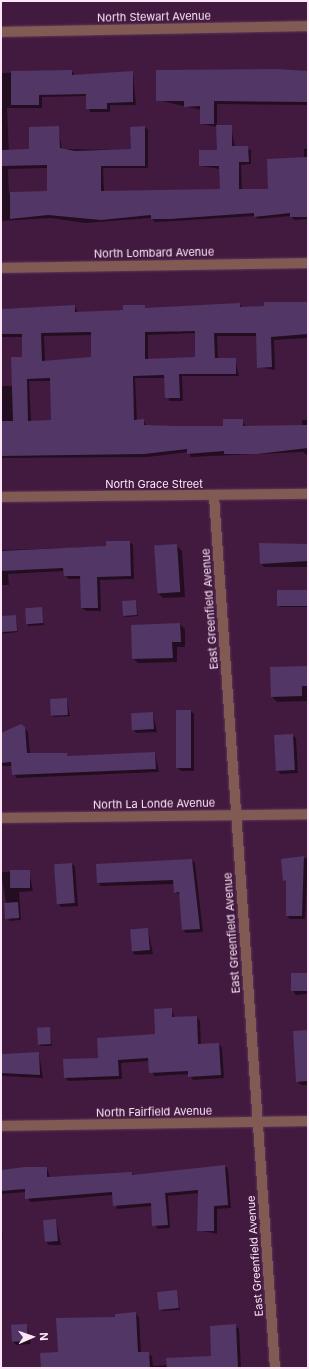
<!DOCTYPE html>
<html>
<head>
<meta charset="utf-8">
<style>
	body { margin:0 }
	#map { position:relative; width:309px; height:1369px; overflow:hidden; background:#431a3f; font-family:Inter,sans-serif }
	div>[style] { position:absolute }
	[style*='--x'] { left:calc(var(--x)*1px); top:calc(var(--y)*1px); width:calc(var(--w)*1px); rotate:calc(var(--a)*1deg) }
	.shadow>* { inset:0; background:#0007; transform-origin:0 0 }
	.building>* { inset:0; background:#523665; transform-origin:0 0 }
	.roads { filter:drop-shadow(0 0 1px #5d3759) drop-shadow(0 0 1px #5d3759) }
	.minor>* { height:10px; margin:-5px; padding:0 5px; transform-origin:5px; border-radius:5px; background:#805a53 }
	span { translate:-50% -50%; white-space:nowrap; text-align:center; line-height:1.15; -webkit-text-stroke:3px #431a3f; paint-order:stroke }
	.street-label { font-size:11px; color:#fce6f8 }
	.frame { position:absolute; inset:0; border:2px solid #fce6f8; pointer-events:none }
	.north { position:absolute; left:12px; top:1317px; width:40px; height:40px; -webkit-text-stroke:3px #431a3f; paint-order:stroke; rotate:88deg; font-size:11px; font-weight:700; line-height:16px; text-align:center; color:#fce6f8 }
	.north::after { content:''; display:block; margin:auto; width:14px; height:18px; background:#fce6f8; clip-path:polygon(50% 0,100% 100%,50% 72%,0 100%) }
</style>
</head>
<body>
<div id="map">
	<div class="shadow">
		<i style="clip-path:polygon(evenodd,72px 71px,75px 76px,133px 72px,136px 105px,110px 105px,110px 112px,90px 112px,87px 96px,42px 97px,42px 108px,7px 108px,9px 151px,30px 150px,58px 127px,62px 149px,132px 150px,145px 127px,148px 130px,148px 168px,103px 168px,104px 192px,221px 190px,220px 169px,200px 166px,218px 151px,218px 127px,201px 124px,201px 110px,157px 100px,308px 72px,308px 105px,217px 104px,217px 126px,231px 126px,235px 147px,251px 150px,251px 164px,241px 165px,242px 190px,269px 190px,304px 158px,304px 149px,308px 148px,308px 219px,294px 220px,291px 216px,258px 219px,254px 216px,174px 221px,155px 222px,151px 218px,85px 223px,51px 218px,1px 221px,1px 73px,72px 71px,48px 168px,48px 192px,9px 193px,8px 169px,48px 168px)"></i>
		<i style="clip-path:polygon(evenodd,308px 303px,308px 338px,274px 340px,275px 370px,258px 367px,257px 336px,217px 336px,218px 359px,235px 359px,239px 376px,182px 376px,183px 401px,169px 401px,165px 378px,135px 378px,137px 421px,143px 420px,147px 426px,224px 427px,242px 420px,246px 427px,302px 426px,302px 420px,308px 420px,308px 456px,303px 452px,191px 457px,188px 452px,148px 457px,1px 458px,1px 386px,13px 386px,23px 358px,23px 337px,1px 337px,1px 309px,75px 306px,78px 313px,124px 311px,144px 306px,147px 309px,239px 304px,243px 308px,308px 303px,196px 333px,196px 358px,148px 360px,148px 335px,196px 333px,308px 303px,92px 335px,92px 358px,45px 361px,44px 336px,92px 335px,308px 303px,29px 381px,51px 381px,52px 421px,31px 422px,29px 381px)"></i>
		<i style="clip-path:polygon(130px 542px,133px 545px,134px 579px,100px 580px,101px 611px,86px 611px,82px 608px,81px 579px,68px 579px,64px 571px,8px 574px,9px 585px,1px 585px,1px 550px,107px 547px)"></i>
		<i style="clip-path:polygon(177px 546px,182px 551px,185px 597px,163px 598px,158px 593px)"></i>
		<i style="clip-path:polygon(308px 546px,308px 567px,264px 567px,261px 563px)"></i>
		<i style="clip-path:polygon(308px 591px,308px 607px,279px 607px)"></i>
		<i style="clip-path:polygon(136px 601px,138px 616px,126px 617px,124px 616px)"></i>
		<i style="clip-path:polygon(41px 608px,44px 625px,28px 626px,27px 624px)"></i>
		<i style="left:16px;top:616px;width:16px;height:15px;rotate:83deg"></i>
		<i style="clip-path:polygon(180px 624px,185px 629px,185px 647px,177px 647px,177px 662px,138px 663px,133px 658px)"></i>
		<i style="clip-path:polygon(308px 667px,307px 701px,277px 702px,272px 697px)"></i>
		<i style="clip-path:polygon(67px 699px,70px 716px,54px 717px,52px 716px)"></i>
		<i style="clip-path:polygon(191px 711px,194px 714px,194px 771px,181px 771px,178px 768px)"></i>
		<i style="clip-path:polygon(153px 713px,157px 732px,136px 733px,133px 729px)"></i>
		<i style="clip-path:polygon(21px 725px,28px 732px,30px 754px,67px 754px,70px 757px,155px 753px,159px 772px,16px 778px,12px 766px,1px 766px,1px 733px,9px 733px)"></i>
		<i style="clip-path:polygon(292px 735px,296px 738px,298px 773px,281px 774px,277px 770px)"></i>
		<i style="clip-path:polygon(308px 858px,305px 919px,290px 919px,287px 916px,287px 883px,282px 860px)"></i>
		<i style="clip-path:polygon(192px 860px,195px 863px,203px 932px,186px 933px,183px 930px,181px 896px,175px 892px,175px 884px,101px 886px,98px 882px)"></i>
		<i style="clip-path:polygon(72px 864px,75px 867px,78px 906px,61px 907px,58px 903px)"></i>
		<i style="clip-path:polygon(29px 871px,33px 891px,19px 892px,21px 920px,9px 921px,1px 872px)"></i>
		<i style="clip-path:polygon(148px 929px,153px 954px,135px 955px,132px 951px)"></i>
		<i style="clip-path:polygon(308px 974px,308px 994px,296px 995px,293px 991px)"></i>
		<i style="clip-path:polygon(171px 1009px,175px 1018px,197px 1017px,200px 1021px,201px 1045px,219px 1044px,222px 1048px,224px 1078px,193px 1080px,189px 1074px,154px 1076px,150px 1061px,121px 1063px,122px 1079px,68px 1081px,65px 1077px,156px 1035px)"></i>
		<i style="clip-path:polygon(49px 1028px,52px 1046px,41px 1046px,39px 1045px)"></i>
		<i style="clip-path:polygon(308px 1031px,308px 1085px,301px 1085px,297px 1081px)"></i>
		<i style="clip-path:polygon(39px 1053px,43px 1078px,1px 1076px,1px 1054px)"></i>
		<i style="clip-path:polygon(225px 1166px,228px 1169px,231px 1208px,217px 1209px,217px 1234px,198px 1230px,199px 1193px,168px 1196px,170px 1228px,157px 1229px,152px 1206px,117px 1209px,113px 1195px,30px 1202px,26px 1192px,1px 1194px,1px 1170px,47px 1168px,50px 1177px,132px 1173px,134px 1175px)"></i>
		<i style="clip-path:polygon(56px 1220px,61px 1245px,49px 1245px,46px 1242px)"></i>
		<i style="clip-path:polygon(1px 1225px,3px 1239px,1px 1239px)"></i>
		<i style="clip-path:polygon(177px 1291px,180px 1310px,161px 1311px,158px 1292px)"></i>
		<i style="clip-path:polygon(135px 1313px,139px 1317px,141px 1353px,152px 1356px,153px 1366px,184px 1364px,213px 1356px,235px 1326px,239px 1329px,241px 1368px,42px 1368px,59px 1353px,116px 1318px)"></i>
		<i style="clip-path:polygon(27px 1325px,31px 1344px,16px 1345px,13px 1341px)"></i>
	</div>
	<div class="building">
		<i style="clip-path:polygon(275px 69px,308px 71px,308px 102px,214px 101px,214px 124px,200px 124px,200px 106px,184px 107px,184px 101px,156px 101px,156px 70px)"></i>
		<i style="clip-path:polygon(72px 70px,72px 75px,133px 71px,133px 102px,107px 103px,107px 109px,86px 109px,86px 94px,39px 95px,39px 105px,11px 105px,11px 71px)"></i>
		<i style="clip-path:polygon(216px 125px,232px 125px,232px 146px,248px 146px,249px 162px,239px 162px,239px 189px,268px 189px,267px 159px,308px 157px,308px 217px,290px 217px,290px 213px,254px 217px,254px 213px,170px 219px,151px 219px,151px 215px,101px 220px,48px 215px,10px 219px,10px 192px,47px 191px,47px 165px,1px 166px,1px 150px,29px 149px,29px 127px,59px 126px,60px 148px,75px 151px,131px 149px,130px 127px,145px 126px,145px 166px,101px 166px,101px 191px,220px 189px,219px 166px,199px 166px,199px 150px,217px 150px)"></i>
		<i style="clip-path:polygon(evenodd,264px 302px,308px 302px,308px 334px,271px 337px,272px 367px,257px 368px,256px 333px,214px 333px,215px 358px,236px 358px,236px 374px,179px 374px,180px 398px,165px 398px,164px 375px,133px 376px,134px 420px,144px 419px,144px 425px,175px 426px,223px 426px,223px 419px,243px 419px,243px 426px,308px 425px,308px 448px,257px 454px,224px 454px,224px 451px,187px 454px,187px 449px,144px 454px,1px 456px,1px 421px,13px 421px,11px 357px,22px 357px,22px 334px,1px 334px,1px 309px,75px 305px,75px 312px,123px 310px,123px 305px,145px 305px,145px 308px,240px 303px,240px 307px,264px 306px,264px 302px,195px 331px,195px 357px,145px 359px,145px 332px,195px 331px,264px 302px,91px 332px,91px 357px,42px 361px,41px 333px,91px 332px,264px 302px,50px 378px,51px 420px,28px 421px,27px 379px,50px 378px)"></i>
		<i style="clip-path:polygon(106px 541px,130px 541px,131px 576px,97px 577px,98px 608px,81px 608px,80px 576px,64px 576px,63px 568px,1px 571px,1px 551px,106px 546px)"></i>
		<i style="clip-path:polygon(259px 543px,308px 544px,308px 561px,260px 564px)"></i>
		<i style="left:177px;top:544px;width:48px;height:23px;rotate:86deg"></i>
		<i style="left:308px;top:590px;width:16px;height:31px;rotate:90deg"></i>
		<i style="left:136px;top:600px;width:15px;height:14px;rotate:86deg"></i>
		<i style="left:42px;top:607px;width:16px;height:17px;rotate:86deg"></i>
		<i style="left:16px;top:615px;width:16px;height:15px;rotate:86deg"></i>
		<i style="clip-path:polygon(180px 623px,181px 642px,172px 642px,173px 658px,132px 659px,131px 625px)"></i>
		<i style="clip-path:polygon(308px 666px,308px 686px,302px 686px,302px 696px,271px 697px,270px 667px)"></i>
		<i style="left:67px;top:698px;width:17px;height:17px;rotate:87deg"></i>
		<i style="left:176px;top:710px;width:15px;height:58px"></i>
		<i style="left:153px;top:712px;width:17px;height:22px;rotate:87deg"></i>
		<i style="clip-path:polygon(21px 724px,25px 727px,27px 753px,67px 753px,68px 756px,155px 752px,156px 769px,12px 775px,11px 762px,1px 763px,1px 733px)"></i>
		<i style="left:293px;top:734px;width:36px;height:19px;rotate:87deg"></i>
		<i style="clip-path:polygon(304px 856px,302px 916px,286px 916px,286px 880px,283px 881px,281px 859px)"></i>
		<i style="clip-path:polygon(192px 859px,200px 929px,182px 930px,179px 892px,174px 893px,173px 880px,97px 883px,96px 864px)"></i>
		<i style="left:72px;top:863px;width:40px;height:18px;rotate:86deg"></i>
		<i style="left:30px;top:870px;width:18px;height:20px;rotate:90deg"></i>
		<i style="left:18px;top:902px;width:16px;height:14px;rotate:86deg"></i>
		<i style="left:148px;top:928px;width:22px;height:18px;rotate:85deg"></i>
		<i style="left:308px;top:973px;width:18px;height:17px;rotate:90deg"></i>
		<i style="clip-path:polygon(172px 1008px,172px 1017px,197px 1016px,198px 1044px,219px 1043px,221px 1075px,188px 1077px,188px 1071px,149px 1073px,148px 1058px,118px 1060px,119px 1076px,64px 1078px,63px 1059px,98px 1058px,97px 1038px,155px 1034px,154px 1009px)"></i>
		<i style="left:50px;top:1027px;width:17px;height:13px;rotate:87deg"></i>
		<i style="clip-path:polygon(308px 1030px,308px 1081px,296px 1082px,293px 1031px)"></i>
		<i style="clip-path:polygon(39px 1052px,40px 1075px,1px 1073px,1px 1054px)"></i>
		<i style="clip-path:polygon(225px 1165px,228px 1205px,214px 1206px,214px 1231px,197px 1231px,198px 1190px,165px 1193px,168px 1225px,152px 1226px,151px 1203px,113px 1206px,112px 1192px,25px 1199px,25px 1189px,1px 1191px,1px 1170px,25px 1167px,47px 1167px,47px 1177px,132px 1172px,132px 1175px)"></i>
		<i style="left:56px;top:1219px;width:22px;height:13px;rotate:85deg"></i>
		<i style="left:177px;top:1290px;width:18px;height:20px;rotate:84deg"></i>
		<i style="clip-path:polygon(136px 1312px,138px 1352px,149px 1352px,150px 1368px,41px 1368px,40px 1353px,58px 1352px,56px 1318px,115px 1317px,115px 1314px)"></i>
		<i style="left:27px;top:1324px;width:17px;height:16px;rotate:87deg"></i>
		<i style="clip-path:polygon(236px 1324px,238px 1368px,167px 1368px,166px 1358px,211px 1356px,210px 1326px)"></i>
	</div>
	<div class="roads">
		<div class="minor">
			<i style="--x:1;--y:32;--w:307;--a:-1.1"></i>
			<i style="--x:1;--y:268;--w:307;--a:-0.9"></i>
			<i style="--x:214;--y:496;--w:874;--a:86"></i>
			<i style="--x:1;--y:497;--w:307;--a:-0.6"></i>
			<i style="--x:1;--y:818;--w:307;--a:-0.7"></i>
			<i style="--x:1;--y:1126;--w:307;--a:-0.9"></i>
		</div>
	</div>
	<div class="street-label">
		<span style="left:154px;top:17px;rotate:-1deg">North Stewart Avenue</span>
		<span style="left:154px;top:253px;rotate:-1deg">North Lombard Avenue</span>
		<span style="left:154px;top:484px">North Grace Street</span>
		<span style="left:210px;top:609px;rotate:-94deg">East Greenfield Avenue</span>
		<span style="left:154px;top:804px;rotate:-1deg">North La Londe Avenue</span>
		<span style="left:232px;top:933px;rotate:-94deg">East Greenfield Avenue</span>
		<span style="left:154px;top:1112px;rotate:-1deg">North Fairfield Avenue</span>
		<span style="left:255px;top:1256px;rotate:-94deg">East Greenfield Avenue</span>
	</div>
	<div class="frame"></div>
	<div class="north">N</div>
</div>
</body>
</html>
